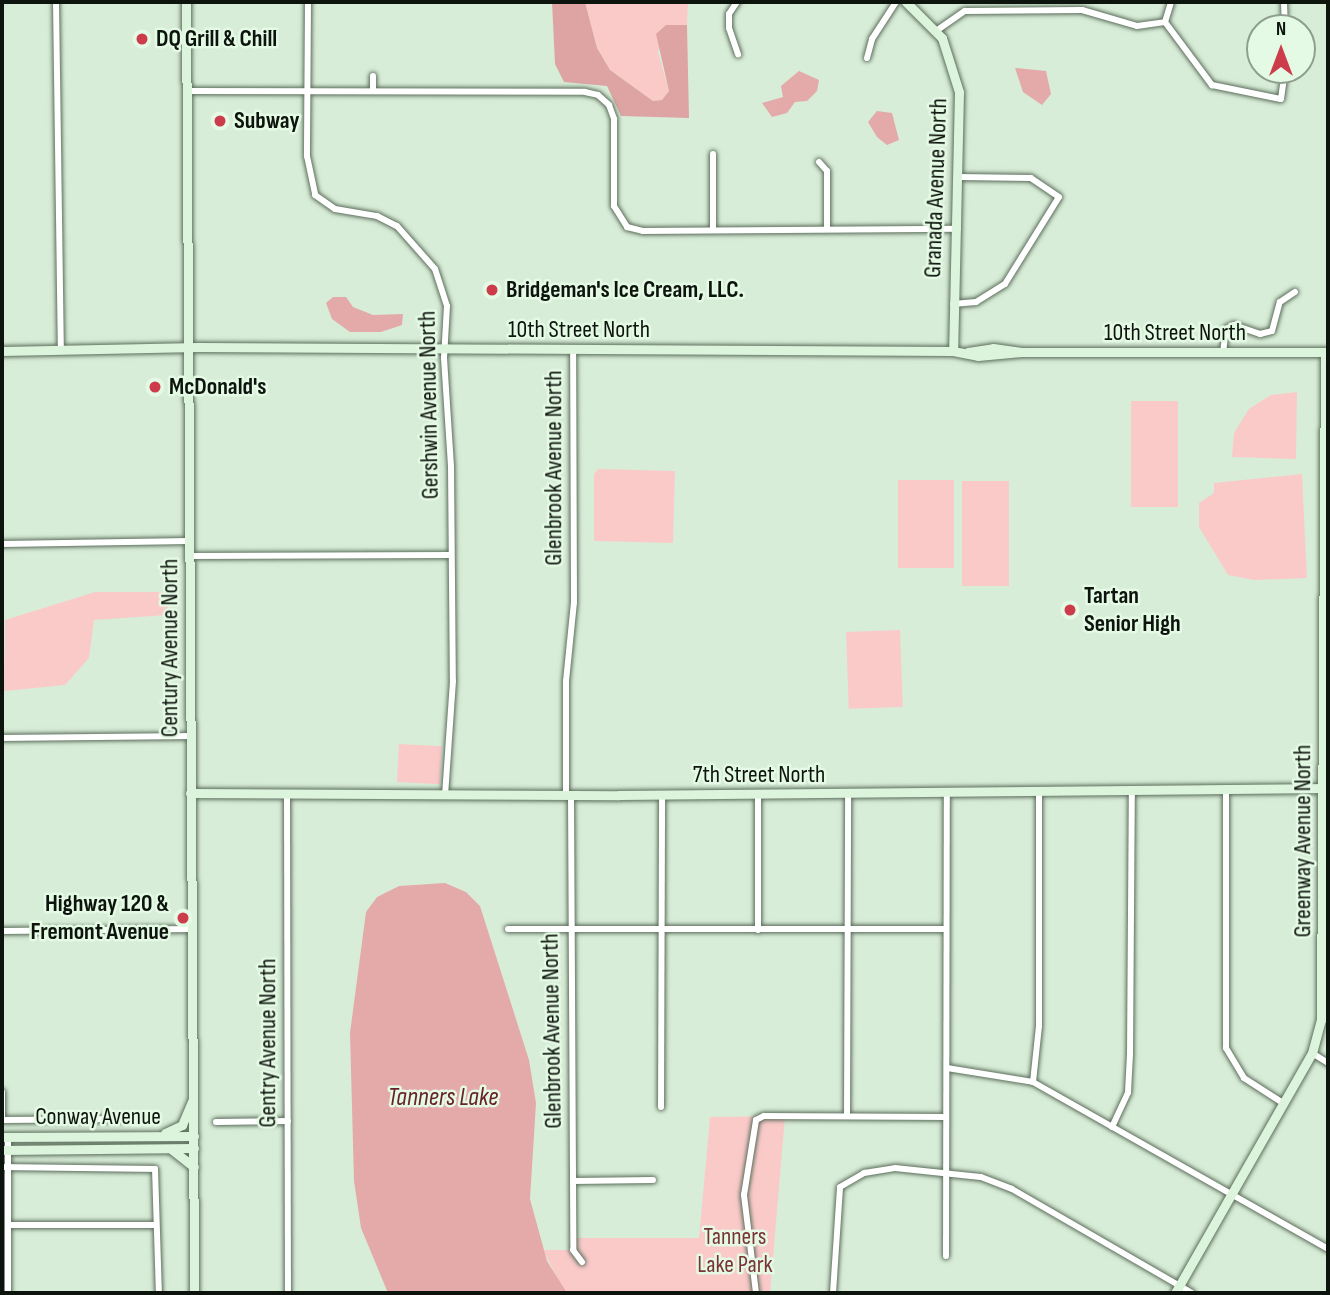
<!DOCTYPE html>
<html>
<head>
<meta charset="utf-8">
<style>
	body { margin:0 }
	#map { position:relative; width:1330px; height:1295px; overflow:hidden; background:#d8edd8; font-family:"Sofia Sans Condensed",sans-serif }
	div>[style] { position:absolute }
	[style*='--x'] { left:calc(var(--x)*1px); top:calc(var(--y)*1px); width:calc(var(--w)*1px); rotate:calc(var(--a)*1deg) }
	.green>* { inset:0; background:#facac9; transform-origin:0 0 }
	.forest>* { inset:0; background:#dda4a3 }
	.water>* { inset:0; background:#e3aaa9 }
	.roads { filter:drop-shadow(0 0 2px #5c6e5c) drop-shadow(0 0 2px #5c6e5c) }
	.street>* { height:6px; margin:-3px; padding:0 3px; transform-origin:3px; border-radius:3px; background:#fff }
	.secondary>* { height:9px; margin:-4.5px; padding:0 4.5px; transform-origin:4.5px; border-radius:4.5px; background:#dcf3dc }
	.dots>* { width:19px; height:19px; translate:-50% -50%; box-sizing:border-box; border:4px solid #e5fae5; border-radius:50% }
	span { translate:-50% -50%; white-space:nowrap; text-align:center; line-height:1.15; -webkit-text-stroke:5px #e5fae5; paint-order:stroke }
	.poi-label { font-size:24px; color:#0d140d; font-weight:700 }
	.left { translate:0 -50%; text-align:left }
	.right { translate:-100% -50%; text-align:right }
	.street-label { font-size:24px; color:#0d140d }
	.park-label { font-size:24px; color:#793436 }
	.water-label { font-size:26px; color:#672327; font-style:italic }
	.frame { position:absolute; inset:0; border:4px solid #0d140d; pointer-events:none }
	.north { position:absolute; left:1246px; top:14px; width:70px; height:70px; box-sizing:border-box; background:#e5fae5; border:2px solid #8f9e8f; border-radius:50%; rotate:0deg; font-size:19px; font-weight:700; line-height:28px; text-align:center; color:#0d140d }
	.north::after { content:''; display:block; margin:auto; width:24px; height:32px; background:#cc3c4a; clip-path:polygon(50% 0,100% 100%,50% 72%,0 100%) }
</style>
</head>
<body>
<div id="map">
	<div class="green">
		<i style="clip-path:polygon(585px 2px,688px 2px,687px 25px,666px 25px,658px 52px,669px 91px,662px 100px,653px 101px,610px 70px,597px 48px)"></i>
		<i style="clip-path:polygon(1297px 392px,1296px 459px,1232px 457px,1234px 433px,1249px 409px,1271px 395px)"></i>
		<i style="left:1131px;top:401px;width:47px;height:106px"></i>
		<i style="clip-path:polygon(598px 469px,675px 471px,673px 543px,594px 541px,594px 474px)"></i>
		<i style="clip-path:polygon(1302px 474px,1307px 578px,1254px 580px,1228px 575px,1199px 527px,1199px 503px,1214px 493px,1214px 483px)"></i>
		<i style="left:898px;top:480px;width:56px;height:88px"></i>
		<i style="left:962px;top:481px;width:47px;height:105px"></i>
		<i style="clip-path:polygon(95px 592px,168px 592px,168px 615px,94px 620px,89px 658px,65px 685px,4px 691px,5px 620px)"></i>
		<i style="left:900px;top:630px;width:77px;height:54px;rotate:88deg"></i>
		<i style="left:399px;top:744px;width:43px;height:38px;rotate:3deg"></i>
		<i style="clip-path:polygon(785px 1116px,770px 1293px,567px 1293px,563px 1289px,543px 1250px,573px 1250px,573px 1238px,699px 1238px,710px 1117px)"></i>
	</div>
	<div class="forest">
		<i style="clip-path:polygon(552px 2px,585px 2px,597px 48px,610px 70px,653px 101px,662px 100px,669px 91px,656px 34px,666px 25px,687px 25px,689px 118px,621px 116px,607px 86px,564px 82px,555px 64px)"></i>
	</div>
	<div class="water">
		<i style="clip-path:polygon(1015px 68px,1046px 71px,1051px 94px,1042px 105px,1023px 92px)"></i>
		<i style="clip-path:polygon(799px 71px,819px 80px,817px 91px,807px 101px,795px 102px,787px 113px,772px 117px,762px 103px,783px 97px,781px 86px)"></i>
		<i style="clip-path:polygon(877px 111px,892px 113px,899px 140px,887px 145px,877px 137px,868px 122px)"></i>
		<i style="clip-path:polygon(333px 297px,346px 297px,353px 307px,373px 315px,403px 314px,402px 325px,381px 332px,350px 332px,332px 319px,326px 303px)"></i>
		<i style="clip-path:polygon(445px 883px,466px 892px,480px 906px,529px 1060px,536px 1103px,530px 1199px,547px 1261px,567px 1293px,388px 1293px,361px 1228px,354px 1181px,350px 1033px,366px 912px,377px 897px,399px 886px)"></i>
	</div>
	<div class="roads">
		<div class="street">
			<i style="--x:56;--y:2;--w:348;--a:89.2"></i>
			<i style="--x:308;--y:2;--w:154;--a:90.4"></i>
			<i style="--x:307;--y:156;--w:40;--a:78"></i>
			<i style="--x:315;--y:195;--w:24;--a:35"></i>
			<i style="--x:335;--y:209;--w:43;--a:9.5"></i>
			<i style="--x:377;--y:216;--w:22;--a:27"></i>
			<i style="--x:397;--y:226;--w:57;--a:48.5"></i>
			<i style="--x:435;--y:269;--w:39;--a:72"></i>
			<i style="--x:447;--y:306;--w:52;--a:93.3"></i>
			<i style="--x:444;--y:358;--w:109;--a:86.3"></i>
			<i style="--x:451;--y:467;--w:214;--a:89.5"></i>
			<i style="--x:453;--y:681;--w:113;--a:94"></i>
			<i style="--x:737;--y:2;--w:14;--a:124"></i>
			<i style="--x:729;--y:14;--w:14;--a:90"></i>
			<i style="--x:729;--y:28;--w:28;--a:71"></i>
			<i style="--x:1284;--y:2;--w:26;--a:88"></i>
			<i style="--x:1165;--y:22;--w:21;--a:-73"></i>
			<i style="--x:936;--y:31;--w:35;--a:-35"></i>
			<i style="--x:965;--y:11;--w:117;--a:-0.5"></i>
			<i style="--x:1082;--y:10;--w:57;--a:16.2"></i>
			<i style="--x:1137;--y:26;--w:28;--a:-8"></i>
			<i style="--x:1165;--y:22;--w:79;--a:53.3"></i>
			<i style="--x:1212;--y:85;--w:70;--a:11.5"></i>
			<i style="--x:1281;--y:99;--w:29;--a:-82"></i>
			<i style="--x:867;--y:58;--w:20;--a:-75"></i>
			<i style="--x:872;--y:39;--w:44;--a:-57"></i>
			<i style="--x:373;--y:76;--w:15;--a:90"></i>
			<i style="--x:188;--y:91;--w:397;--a:0.1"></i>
			<i style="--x:585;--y:92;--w:13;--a:13"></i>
			<i style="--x:598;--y:95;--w:15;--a:42"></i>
			<i style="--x:609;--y:105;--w:15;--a:70"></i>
			<i style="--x:614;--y:119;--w:87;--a:90"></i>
			<i style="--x:614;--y:206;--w:25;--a:58"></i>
			<i style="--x:627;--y:227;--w:16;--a:14"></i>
			<i style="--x:643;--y:231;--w:315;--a:-0.4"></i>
			<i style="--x:819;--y:162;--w:12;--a:48"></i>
			<i style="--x:827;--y:171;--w:58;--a:90"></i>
			<i style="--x:713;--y:230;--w:76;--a:-90"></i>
			<i style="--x:953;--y:304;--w:23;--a:-5"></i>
			<i style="--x:976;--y:302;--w:34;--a:-32"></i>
			<i style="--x:1005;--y:284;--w:102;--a:-58.2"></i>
			<i style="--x:1059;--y:197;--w:34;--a:-146"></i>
			<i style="--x:1031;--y:178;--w:72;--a:-179.2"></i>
			<i style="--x:1223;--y:353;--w:24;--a:-83"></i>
			<i style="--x:1226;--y:329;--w:9;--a:-27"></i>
			<i style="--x:1234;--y:325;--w:28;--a:19"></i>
			<i style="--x:1260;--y:334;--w:12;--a:-14"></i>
			<i style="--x:1272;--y:331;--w:30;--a:-75"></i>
			<i style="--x:1280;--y:302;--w:18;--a:-34"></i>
			<i style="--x:2;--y:544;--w:187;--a:-0.9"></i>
			<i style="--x:189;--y:556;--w:262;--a:-0.2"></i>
			<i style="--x:2;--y:738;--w:188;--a:-0.6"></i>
			<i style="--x:1226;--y:788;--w:260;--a:90"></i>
			<i style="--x:1226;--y:1048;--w:35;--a:59"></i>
			<i style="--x:1244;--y:1078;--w:46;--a:32.7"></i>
			<i style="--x:287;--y:793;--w:500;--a:89.89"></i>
			<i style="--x:758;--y:794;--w:136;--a:90"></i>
			<i style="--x:566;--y:795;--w:114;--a:-90"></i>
			<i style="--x:566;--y:681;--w:79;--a:-84.2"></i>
			<i style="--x:574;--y:602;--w:252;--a:-90.2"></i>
			<i style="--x:571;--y:795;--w:455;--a:89.7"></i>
			<i style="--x:573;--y:1250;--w:15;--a:53"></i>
			<i style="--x:508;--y:929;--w:438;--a:0"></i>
			<i style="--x:2;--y:931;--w:190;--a:-0.6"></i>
			<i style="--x:1312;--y:1053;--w:19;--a:32"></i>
			<i style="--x:947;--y:1068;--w:87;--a:9.2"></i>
			<i style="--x:1033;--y:1082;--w:339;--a:29.5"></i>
			<i style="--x:1033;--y:1082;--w:56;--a:-83.9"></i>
			<i style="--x:1039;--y:1026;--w:236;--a:-90"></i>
			<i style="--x:2;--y:1092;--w:28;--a:90"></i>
			<i style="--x:661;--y:1107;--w:312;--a:-89.8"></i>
			<i style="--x:847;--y:1116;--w:322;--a:-89.8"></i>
			<i style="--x:2;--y:1120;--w:124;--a:-0.5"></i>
			<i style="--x:216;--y:1122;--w:72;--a:-0.8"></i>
			<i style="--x:1112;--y:1127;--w:38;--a:-65"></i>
			<i style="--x:1128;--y:1092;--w:37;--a:-87"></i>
			<i style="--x:1130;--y:1055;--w:266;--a:-89.6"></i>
			<i style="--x:2;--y:1167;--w:153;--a:0.7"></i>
			<i style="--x:155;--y:1169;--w:124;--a:88.2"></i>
			<i style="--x:573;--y:1181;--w:80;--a:-0.7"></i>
			<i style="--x:8;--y:1225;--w:148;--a:0"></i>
			<i style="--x:946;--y:1256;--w:463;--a:-89.9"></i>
			<i style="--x:8;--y:1293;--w:157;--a:-90"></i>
			<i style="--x:756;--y:1293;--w:99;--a:-97"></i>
			<i style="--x:744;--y:1195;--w:76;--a:-80.9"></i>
			<i style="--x:756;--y:1120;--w:9;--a:-27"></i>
			<i style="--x:764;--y:1116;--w:182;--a:0.3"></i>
			<i style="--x:833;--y:1293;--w:106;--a:-86.2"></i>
			<i style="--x:840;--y:1187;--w:28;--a:-30"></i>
			<i style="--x:864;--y:1173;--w:31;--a:-9"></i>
			<i style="--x:895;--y:1168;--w:86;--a:6"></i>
			<i style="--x:981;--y:1177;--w:33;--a:21"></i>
			<i style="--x:1012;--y:1189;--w:208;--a:30"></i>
		</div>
		<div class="secondary">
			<i style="--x:186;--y:2;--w:1291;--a:89.64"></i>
			<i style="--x:906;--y:2;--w:51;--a:45"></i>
			<i style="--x:942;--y:38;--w:57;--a:72.5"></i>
			<i style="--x:959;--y:92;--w:259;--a:91.3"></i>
			<i style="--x:2;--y:351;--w:196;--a:-1.2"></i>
			<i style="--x:198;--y:347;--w:755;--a:0.3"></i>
			<i style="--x:953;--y:351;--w:25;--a:11"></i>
			<i style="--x:978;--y:356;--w:44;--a:-5.2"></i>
			<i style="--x:968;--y:352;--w:25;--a:-9"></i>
			<i style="--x:993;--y:348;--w:29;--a:8"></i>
			<i style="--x:1022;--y:352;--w:306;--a:0"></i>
			<i style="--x:190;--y:793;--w:429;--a:0.3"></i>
			<i style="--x:619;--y:795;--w:709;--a:-0.57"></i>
			<i style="--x:165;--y:1133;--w:19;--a:-25"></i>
			<i style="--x:182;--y:1125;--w:26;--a:-67"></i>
			<i style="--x:2;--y:1137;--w:192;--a:-0.3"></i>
			<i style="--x:171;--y:1149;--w:29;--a:38"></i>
			<i style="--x:2;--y:1150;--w:192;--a:-0.6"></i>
			<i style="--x:1175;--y:1293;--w:276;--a:-60.3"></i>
			<i style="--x:1312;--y:1053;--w:34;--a:-75"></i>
			<i style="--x:1321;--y:1020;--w:668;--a:-89.66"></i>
		</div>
	</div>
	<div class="dots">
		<i style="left:142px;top:39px;background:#cc3c4a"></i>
		<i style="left:220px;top:121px;background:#cc3c4a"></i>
		<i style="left:492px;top:290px;background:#cc3c4a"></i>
		<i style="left:155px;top:387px;background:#cc3c4a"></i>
		<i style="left:1070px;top:610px;background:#cc3c4a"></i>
		<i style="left:183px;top:918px;background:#cc3c4a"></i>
	</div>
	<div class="poi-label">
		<span class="left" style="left:156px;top:39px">DQ Grill &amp; Chill</span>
		<span class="left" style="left:234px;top:121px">Subway</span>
		<span class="left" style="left:506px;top:290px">Bridgeman's Ice Cream, LLC.</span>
		<span class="left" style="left:169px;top:387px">McDonald's</span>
		<span class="left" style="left:1084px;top:610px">Tartan<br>Senior High</span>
		<span class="right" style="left:169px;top:918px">Highway 120 &amp;<br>Fremont Avenue</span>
	</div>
	<div class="street-label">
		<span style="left:936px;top:188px;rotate:-88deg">Granada Avenue North</span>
		<span style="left:579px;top:330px">10th Street North</span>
		<span style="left:1175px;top:333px">10th Street North</span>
		<span style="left:429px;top:405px;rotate:-91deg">Gershwin Avenue North</span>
		<span style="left:554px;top:468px;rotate:-90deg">Glenbrook Avenue North</span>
		<span style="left:170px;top:648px;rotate:-90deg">Century Avenue North</span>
		<span style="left:759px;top:775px">7th Street North</span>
		<span style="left:1303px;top:841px;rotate:-90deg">Greenway Avenue North</span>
		<span style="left:552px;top:1031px;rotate:-91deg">Glenbrook Avenue North</span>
		<span style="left:268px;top:1043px;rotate:-90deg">Gentry Avenue North</span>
		<span style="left:98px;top:1117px">Conway Avenue</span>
	</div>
	<div class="park-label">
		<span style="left:735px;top:1251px">Tanners<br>Lake Park</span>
	</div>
	<div class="water-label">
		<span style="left:443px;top:1098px">Tanners Lake</span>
	</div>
	<div class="frame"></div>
	<div class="north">N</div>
</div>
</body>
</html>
